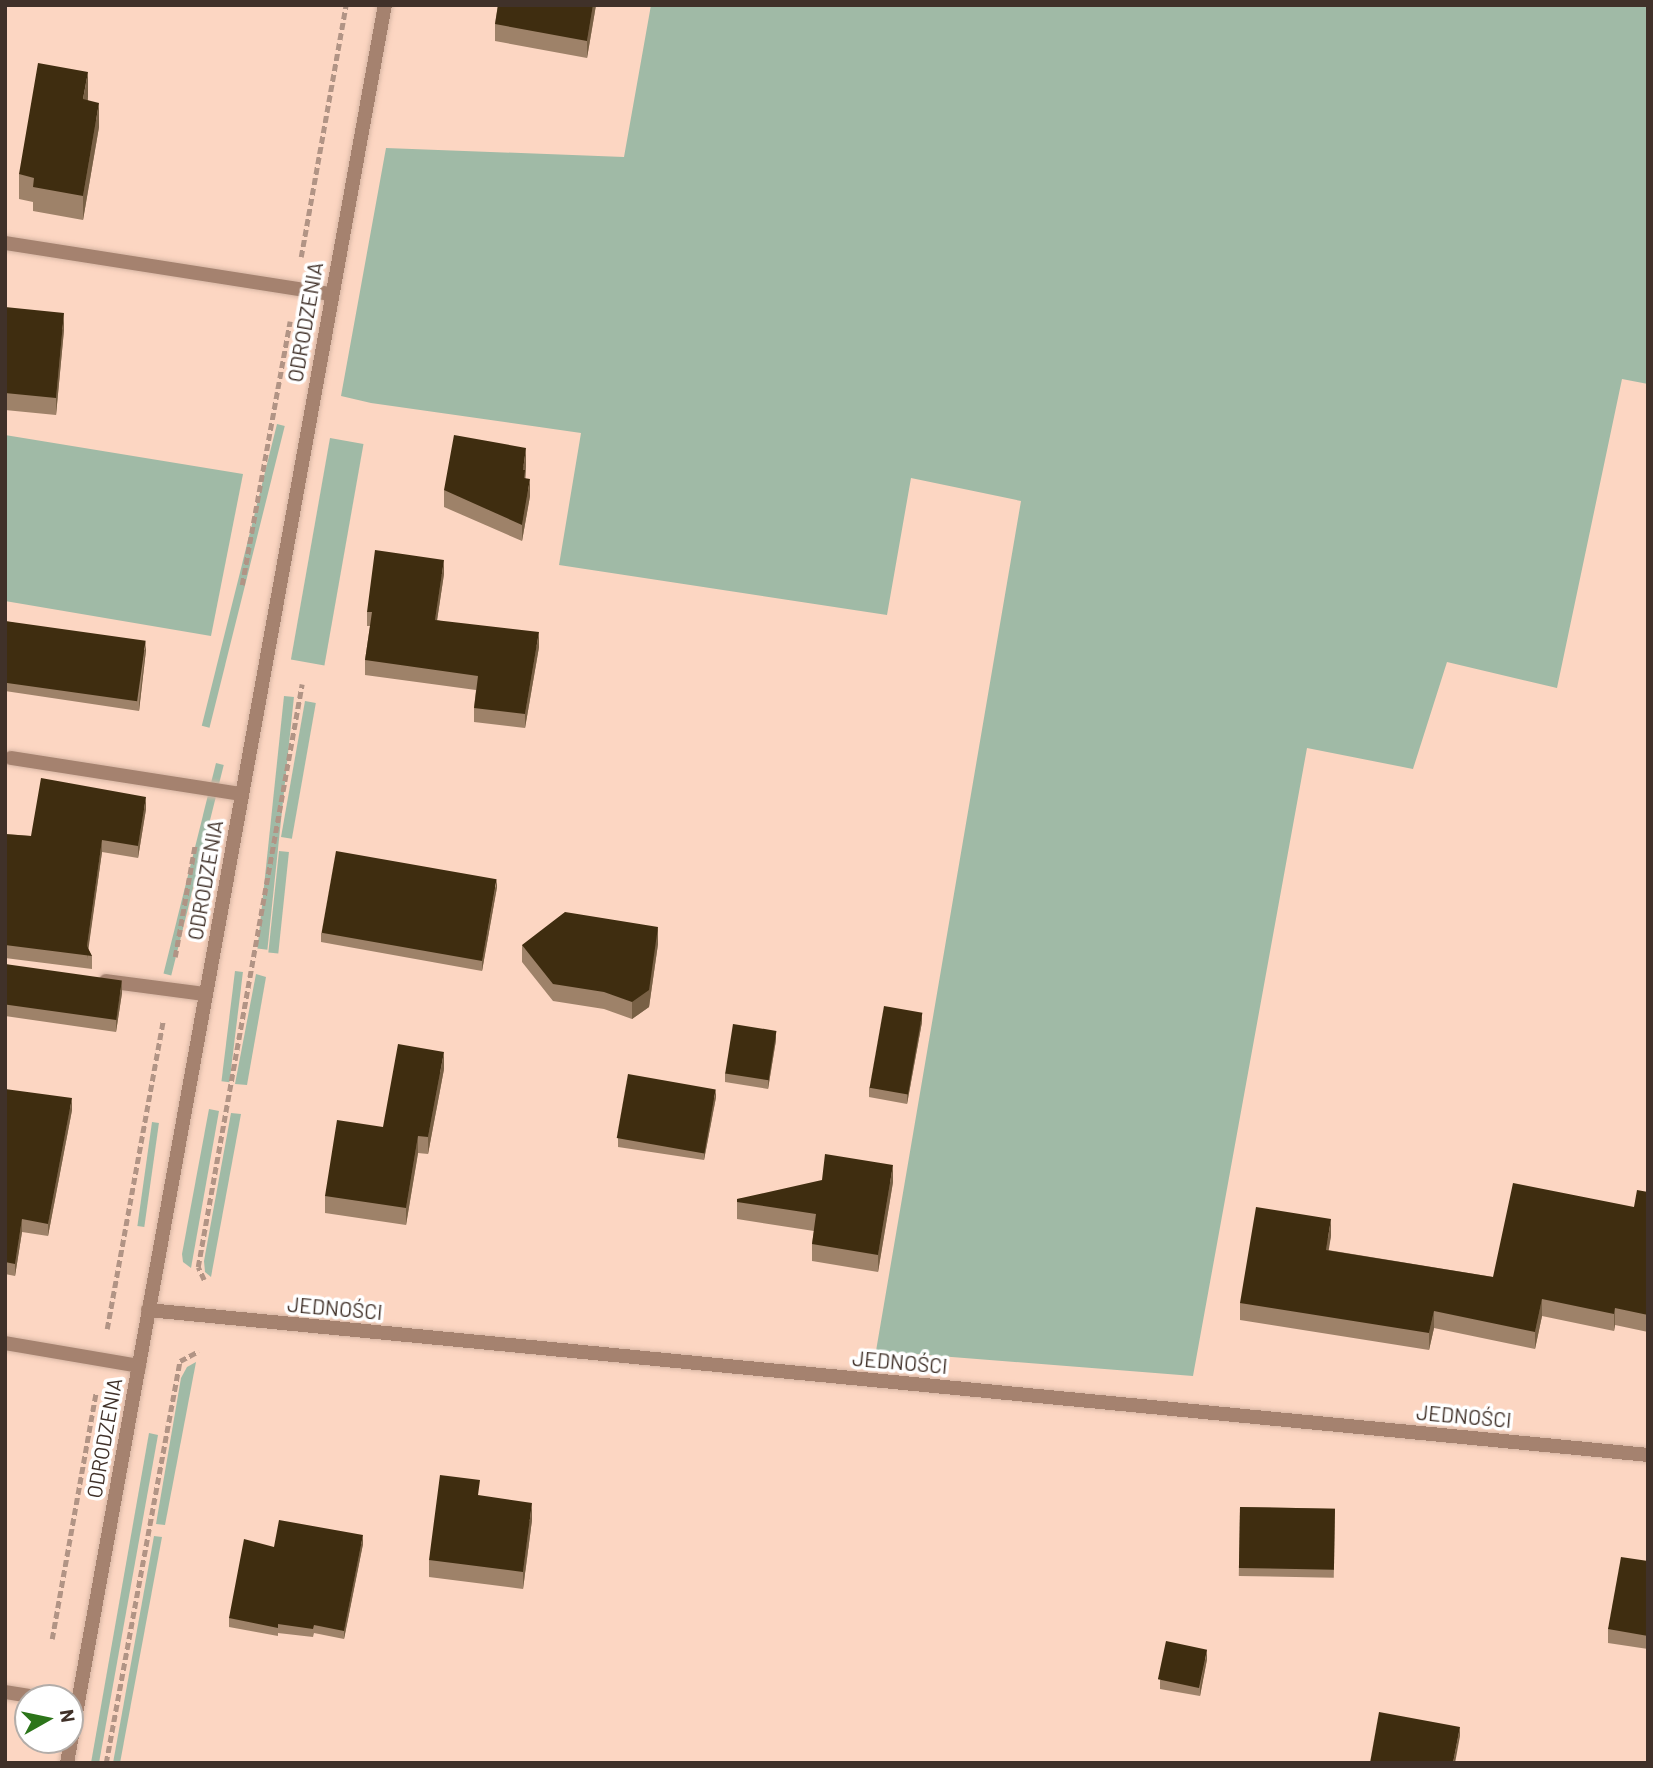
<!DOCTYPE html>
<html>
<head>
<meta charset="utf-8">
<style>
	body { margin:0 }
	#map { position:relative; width:1653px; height:1768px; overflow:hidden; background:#fcd6c2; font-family:Barlow,sans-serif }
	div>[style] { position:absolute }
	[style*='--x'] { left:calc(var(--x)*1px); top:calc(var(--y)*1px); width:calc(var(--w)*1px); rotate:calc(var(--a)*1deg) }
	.green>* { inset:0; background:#a0baa6; transform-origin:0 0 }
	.path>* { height:4.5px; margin-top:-2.25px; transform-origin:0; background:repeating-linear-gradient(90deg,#b19485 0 7px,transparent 0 10.5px) }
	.roads { filter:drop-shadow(0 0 2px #d6b5a3) drop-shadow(0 0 2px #d6b5a3) }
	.lane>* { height:14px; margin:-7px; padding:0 7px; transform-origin:7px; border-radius:7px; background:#a5826f }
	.street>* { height:14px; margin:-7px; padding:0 7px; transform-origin:7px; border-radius:7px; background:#a5826f }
	.wall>* { inset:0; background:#9e8269; transform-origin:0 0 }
	.shaded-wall>* { inset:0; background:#786045 }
	.building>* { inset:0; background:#3f2d10; transform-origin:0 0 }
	span { translate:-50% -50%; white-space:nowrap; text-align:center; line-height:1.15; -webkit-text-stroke:7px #fff; paint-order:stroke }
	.street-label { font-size:21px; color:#403129 }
	.frame { position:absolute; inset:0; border:7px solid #403129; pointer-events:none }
	.north { position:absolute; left:14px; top:1684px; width:70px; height:70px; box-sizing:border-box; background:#fff; border:2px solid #b3ada9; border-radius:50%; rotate:81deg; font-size:19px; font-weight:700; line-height:28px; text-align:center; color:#403129 }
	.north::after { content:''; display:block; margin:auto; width:24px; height:32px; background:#2c751a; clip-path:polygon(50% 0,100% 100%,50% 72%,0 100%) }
</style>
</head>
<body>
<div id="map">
	<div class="green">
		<i style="clip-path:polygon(651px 5px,1648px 5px,1648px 384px,1622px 379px,1557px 688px,1447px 662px,1413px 769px,1307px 748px,1193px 1376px,876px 1351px,1021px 501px,911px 478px,887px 615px,559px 565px,581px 433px,371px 403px,341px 396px,386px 148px,624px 157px)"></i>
		<i style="left:277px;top:424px;width:8px;height:311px;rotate:14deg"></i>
		<i style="clip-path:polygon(5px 435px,243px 474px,211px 636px,5px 601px)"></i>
		<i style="left:330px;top:438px;width:34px;height:225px;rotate:10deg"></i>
		<i style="left:284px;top:696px;width:10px;height:254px;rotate:6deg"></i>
		<i style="left:305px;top:701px;width:11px;height:138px;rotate:10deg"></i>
		<i style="left:216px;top:763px;width:8px;height:217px;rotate:14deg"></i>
		<i style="left:279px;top:851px;width:10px;height:102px;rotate:6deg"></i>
		<i style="left:235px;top:971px;width:8px;height:111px;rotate:7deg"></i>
		<i style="clip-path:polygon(256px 974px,266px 977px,247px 1085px,235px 1084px)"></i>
		<i style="clip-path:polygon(209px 1109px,219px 1111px,191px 1268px,183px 1262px,182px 1254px)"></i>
		<i style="clip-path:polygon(231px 1113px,241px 1114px,211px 1277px,205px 1272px,204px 1261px)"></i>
		<i style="left:152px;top:1122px;width:7px;height:105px;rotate:8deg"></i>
		<i style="clip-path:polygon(196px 1362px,165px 1525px,156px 1524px,181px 1378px,187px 1367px)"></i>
		<i style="clip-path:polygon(149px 1433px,158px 1435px,99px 1763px,91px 1763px)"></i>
		<i style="clip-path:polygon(154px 1536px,162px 1537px,120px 1763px,113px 1763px)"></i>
	</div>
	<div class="path">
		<i style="--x:301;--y:257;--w:256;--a:-79.9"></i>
		<i style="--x:242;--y:585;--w:268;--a:-79.7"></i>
		<i style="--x:175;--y:957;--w:114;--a:-79.9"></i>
		<i style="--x:204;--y:1280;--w:14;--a:-115"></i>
		<i style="--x:198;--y:1267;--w:592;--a:-79.89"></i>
		<i style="--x:107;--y:1329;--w:314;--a:-79.7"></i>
		<i style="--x:52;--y:1639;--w:251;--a:-79.9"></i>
		<i style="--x:106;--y:1763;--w:409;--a:-79.6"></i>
		<i style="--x:180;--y:1361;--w:21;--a:-28"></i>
	</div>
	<div class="roads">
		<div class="lane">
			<i style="--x:5;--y:243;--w:331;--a:8.9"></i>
			<i style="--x:11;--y:758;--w:233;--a:8.9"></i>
			<i style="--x:106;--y:981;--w:100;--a:7.5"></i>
			<i style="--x:5;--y:1343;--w:136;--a:9.7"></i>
		</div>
		<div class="street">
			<i style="--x:148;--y:1310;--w:1507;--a:5.52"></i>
			<i style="--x:5;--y:1692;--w:38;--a:9"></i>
			<i style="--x:67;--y:1763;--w:1787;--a:-79.75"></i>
		</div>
	</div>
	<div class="wall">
		<i style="clip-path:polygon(498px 5px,596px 5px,587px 58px,495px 41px,495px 24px)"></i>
		<i style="clip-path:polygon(88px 97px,88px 100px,99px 127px,83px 220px,33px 211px,33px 202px,19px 199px,19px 174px)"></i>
		<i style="clip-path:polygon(5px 307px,64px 330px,56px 415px,5px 410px)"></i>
		<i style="clip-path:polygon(526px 465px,525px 478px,530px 496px,522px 541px,444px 507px,444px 490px)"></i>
		<i style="clip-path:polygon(444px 574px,437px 620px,539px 647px,525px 728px,474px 722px,474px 708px,476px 690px,365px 675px,365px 660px,370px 626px,367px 626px,367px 612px)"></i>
		<i style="clip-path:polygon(5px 621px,146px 650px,139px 711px,5px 691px)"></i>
		<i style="clip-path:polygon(146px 809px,138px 858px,102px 852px,88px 949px,92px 956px,92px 969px,5px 958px,5px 834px,31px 836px)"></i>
		<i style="clip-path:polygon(497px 887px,482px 971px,321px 942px,321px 933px)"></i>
		<i style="clip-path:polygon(658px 944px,649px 1007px,632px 1019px,604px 1009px,553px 1001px,522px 962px,522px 945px)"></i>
		<i style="clip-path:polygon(5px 964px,122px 993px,116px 1032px,5px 1016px)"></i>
		<i style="clip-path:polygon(922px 1022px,907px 1104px,869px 1097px,869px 1088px)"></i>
		<i style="clip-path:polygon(776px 1040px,768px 1089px,725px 1082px,725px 1073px)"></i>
		<i style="clip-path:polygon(444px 1069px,428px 1154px,418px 1153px,406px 1225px,325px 1213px,325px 1196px,383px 1127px)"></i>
		<i style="clip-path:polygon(5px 1089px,72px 1110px,48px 1236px,22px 1232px,15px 1276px,5px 1274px)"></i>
		<i style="clip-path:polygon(716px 1097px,704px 1160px,618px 1147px,618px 1138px)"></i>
		<i style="clip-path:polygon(893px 1182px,878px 1272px,812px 1261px,812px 1244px,814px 1231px,737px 1219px,737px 1199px)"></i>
		<i style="clip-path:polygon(1648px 1192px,1648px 1332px,1615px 1325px,1614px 1331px,1542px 1316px,1535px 1349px,1434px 1328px,1429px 1350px,1240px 1320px,1240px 1303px,1331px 1236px,1328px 1250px,1493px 1277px,1634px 1207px)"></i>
		<i style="left:1240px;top:1507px;width:95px;height:69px;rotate:1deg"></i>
		<i style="clip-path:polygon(532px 1520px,523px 1589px,429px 1577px,429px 1560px)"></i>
		<i style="clip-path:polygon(363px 1544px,344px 1639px,314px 1633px,313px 1637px,278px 1633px,278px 1636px,229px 1627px,229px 1618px,274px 1547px)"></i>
		<i style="clip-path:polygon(1648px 1561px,1648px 1649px,1608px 1643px,1608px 1629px)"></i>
		<i style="clip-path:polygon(1207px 1659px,1200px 1696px,1160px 1689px,1160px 1680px)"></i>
	</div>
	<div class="shaded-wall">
		<i style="clip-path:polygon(593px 5px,596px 5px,587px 58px,587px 41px)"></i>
		<i style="clip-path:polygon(88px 72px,88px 97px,83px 124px,83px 99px)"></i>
		<i style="clip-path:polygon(99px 103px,99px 127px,83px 220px,83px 196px)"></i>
		<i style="clip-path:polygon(64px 313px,64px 330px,56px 415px,56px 398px)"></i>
		<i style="clip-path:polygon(526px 448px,526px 465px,525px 487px,523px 470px)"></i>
		<i style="clip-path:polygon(530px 479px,530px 496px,522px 541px,522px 525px)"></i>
		<i style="clip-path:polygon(444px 560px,444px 574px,435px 634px,435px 620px)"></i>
		<i style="clip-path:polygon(539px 632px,539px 647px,525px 728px,525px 714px)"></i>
		<i style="clip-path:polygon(146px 641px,146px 650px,139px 711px,139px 702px)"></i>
		<i style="clip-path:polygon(146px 797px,146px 809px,138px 858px,138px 846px)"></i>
		<i style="clip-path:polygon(102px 840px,102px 852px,87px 959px,87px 946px)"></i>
		<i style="clip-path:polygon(497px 879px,497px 887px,482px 971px,482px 962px)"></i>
		<i style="clip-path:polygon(658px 927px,658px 944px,649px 1007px,632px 1019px,632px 1002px)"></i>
		<i style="clip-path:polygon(122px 980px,122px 993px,116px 1032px,116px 1020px)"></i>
		<i style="clip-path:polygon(922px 1013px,922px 1022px,907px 1104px,907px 1095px)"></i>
		<i style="clip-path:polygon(776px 1031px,776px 1040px,768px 1089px,768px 1080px)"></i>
		<i style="clip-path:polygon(444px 1052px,444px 1069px,428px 1154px,428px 1137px)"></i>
		<i style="clip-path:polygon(716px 1089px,716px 1097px,704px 1160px,704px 1152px)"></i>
		<i style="clip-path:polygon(72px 1098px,72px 1110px,48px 1236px,48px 1224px)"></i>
		<i style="clip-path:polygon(418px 1136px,418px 1153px,406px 1225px,406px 1208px)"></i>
		<i style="clip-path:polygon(893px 1165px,893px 1182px,878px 1272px,878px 1255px)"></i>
		<i style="clip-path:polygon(22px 1219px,22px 1232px,15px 1276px,15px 1264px)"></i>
		<i style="clip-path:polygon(1331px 1219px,1331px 1236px,1326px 1267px,1326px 1250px)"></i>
		<i style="clip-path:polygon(1542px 1299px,1542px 1316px,1535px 1349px,1535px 1332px)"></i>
		<i style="clip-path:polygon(1615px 1308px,1615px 1325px,1614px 1331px,1614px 1314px)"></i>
		<i style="clip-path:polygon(1434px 1311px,1434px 1328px,1429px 1350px,1429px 1333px)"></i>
		<i style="clip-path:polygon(532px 1503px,532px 1520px,523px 1589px,523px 1572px)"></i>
		<i style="clip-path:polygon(363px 1535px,363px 1544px,344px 1639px,344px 1631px)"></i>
		<i style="clip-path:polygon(1207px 1650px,1207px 1659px,1200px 1696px,1200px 1687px)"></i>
		<i style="clip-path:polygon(1460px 1727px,1460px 1736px,1455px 1763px,1453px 1763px)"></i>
	</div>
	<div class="building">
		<i style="clip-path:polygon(498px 5px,593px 5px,587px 41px,495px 24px)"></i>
		<i style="clip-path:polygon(38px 63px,88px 72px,83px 99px,99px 103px,83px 196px,33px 187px,34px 178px,19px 174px)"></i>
		<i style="clip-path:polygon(5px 307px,64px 313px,56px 398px,5px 393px)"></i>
		<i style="clip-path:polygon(454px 435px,526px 448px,523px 470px,525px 470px,524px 478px,530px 479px,522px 525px,444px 490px)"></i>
		<i style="clip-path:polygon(375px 550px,444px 560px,435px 620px,539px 632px,525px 714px,474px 708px,478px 676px,365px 660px,372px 612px,367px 612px)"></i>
		<i style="left:5px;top:621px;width:142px;height:61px;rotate:8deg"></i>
		<i style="clip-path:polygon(41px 778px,146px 797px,138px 846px,102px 840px,87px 946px,92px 956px,5px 945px,5px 834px,31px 836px)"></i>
		<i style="left:336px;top:851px;width:163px;height:83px;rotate:10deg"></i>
		<i style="clip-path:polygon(565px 912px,658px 927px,649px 990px,632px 1002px,604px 992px,553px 984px,522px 945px)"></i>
		<i style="left:5px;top:964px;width:118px;height:40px;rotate:8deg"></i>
		<i style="left:884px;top:1006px;width:39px;height:83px;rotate:10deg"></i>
		<i style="left:733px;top:1024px;width:44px;height:50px;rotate:9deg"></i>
		<i style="clip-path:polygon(398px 1044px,444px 1052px,428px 1137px,418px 1136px,406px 1208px,325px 1196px,337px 1120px,383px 1127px)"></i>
		<i style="left:628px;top:1074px;width:89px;height:65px;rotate:10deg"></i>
		<i style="clip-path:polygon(5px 1089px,72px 1098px,48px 1224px,22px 1219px,15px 1264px,5px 1262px)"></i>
		<i style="clip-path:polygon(825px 1154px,893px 1165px,878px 1255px,812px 1244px,816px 1214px,737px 1202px,737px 1199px,822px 1180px)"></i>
		<i style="clip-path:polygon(1513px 1183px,1634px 1207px,1637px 1190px,1648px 1192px,1648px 1315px,1615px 1308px,1614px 1314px,1542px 1299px,1535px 1332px,1434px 1311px,1429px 1333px,1240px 1303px,1256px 1207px,1331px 1219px,1326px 1250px,1493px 1277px)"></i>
		<i style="clip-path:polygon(440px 1475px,480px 1480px,478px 1495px,532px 1503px,523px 1572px,429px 1560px)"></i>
		<i style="left:1240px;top:1507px;width:95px;height:61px;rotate:1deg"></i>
		<i style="clip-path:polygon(279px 1520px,363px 1535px,344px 1631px,314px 1625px,313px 1629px,278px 1624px,278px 1628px,229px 1618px,244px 1539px,274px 1547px)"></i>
		<i style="clip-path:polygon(1621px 1557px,1648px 1561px,1648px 1636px,1608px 1629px)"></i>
		<i style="left:1166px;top:1641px;width:42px;height:39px;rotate:12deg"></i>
		<i style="clip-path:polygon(1379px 1712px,1460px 1727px,1453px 1763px,1370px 1763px)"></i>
	</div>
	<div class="street-label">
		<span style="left:305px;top:322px;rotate:-80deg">ODRODZENIA</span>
		<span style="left:205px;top:880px;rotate:-80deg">ODRODZENIA</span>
		<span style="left:335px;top:1308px;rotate:5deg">JEDNOŚCI</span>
		<span style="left:900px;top:1362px;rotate:5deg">JEDNOŚCI</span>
		<span style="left:1464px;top:1416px;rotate:5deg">JEDNOŚCI</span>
		<span style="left:104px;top:1438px;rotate:-80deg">ODRODZENIA</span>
	</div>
	<div class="frame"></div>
	<div class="north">N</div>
</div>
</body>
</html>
